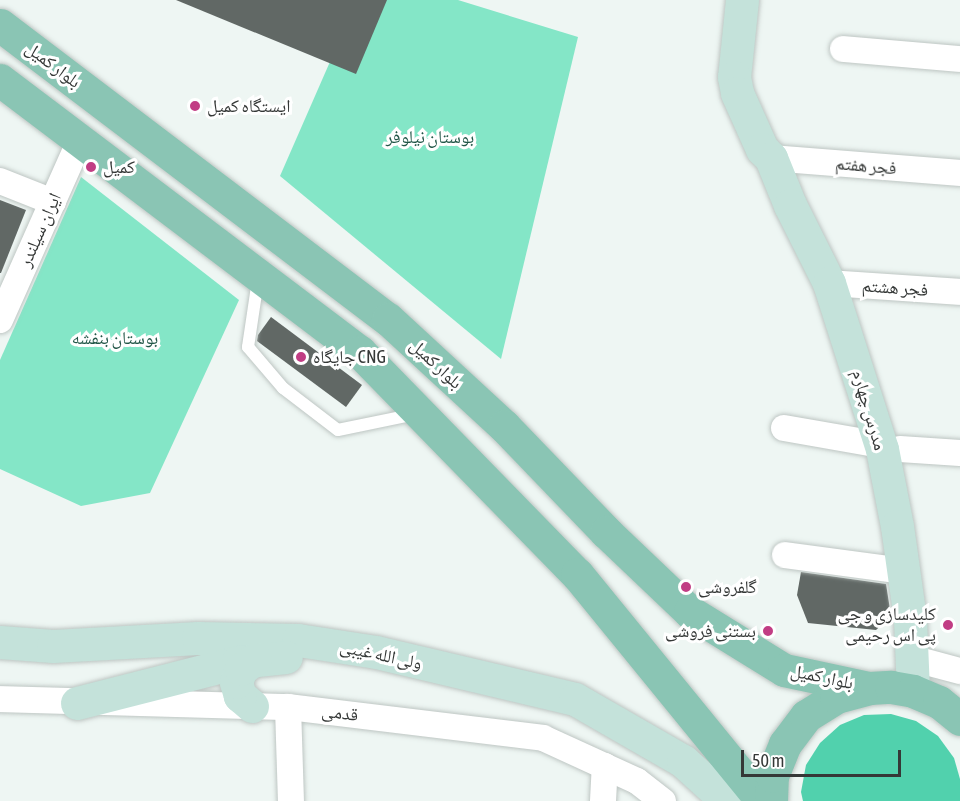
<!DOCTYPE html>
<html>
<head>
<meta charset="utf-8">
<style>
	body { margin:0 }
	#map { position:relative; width:960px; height:801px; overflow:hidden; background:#eef6f3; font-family:"Asap Condensed","Noto Naskh Arabic",sans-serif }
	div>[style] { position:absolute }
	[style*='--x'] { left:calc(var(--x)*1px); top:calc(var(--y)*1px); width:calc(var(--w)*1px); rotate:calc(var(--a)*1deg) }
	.green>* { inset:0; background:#84e6c7 }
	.water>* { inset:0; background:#51d1ad }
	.building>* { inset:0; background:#616865 }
	.roads { filter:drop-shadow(0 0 2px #bec6c3) drop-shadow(0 0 2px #bec6c3) }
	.lane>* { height:12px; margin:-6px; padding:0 6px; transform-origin:6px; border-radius:6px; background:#fff }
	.street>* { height:26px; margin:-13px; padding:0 13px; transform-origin:13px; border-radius:13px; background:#fff }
	.secondary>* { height:33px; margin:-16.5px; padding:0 16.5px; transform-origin:16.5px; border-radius:16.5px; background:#c4e2da }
	.primary>* { height:33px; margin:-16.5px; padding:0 16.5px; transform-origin:16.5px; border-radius:16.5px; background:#8ac5b4 }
	.dots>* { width:16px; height:16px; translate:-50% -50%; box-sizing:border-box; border:3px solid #fff; border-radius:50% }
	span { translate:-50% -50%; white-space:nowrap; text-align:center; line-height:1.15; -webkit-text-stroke:6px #fff; paint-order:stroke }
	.street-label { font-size:18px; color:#353837 }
	.poi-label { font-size:18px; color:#353837 }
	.left { translate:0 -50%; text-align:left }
	.right { translate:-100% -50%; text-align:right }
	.park-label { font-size:18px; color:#215647 }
	.scale { position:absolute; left:741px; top:750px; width:160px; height:27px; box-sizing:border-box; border:3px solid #353837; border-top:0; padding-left:8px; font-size:18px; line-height:21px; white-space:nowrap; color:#353837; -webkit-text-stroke:4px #fff; paint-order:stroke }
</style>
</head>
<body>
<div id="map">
	<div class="green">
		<i style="clip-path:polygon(357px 0,458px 0,578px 37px,501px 359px,280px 176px)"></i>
		<i style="clip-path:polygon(81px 177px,239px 300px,150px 493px,81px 506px,0 469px,0 360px)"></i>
	</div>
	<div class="water">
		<i style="clip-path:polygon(891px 714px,916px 721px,938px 736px,954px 758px,960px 779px,960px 801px,803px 801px,801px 792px,806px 765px,820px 743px,840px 725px,864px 715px)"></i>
	</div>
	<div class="building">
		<i style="clip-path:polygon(176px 0,387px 0,356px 74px)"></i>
		<i style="clip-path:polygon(0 200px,26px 210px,1px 273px,0 273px)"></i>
		<i style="clip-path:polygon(271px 317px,362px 385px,346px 407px,257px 341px,258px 335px)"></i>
		<i style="clip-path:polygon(801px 572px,886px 584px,891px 616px,876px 630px,808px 623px,797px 595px)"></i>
	</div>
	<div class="roads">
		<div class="lane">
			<i style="--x:258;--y:280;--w:68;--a:98.5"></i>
			<i style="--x:248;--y:347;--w:54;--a:49.5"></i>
			<i style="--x:283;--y:388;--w:69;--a:37.4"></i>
			<i style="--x:338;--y:430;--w:80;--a:-11.6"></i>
		</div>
		<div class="street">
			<i style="--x:843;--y:49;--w:117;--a:4.9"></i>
			<i style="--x:771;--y:158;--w:190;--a:4.5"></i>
			<i style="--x:0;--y:181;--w:57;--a:21.6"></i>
			<i style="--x:829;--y:283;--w:131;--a:3.9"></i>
			<i style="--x:0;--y:320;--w:197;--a:-66"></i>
			<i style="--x:784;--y:428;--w:98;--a:9.9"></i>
			<i style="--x:900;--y:449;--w:60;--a:3.8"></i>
			<i style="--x:785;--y:555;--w:119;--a:7.7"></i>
			<i style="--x:911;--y:658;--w:51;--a:14.9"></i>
			<i style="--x:0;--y:699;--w:288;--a:1.6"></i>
			<i style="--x:288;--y:707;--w:257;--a:6.9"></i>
			<i style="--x:543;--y:738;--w:103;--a:24.6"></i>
			<i style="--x:637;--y:781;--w:33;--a:38"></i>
			<i style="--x:288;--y:707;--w:94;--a:88.2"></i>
			<i style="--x:603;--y:801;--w:35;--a:-87"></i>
		</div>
		<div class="secondary">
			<i style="--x:742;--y:0;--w:77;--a:95.9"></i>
			<i style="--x:734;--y:77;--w:16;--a:79"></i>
			<i style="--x:737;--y:93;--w:61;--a:65.9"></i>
			<i style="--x:762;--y:149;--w:13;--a:45"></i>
			<i style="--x:771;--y:158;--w:51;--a:68"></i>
			<i style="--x:790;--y:205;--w:87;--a:63.4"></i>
			<i style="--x:829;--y:283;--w:174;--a:72.3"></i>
			<i style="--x:882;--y:449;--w:78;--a:79"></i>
			<i style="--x:897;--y:526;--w:94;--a:82"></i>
			<i style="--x:910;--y:619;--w:72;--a:87.6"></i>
			<i style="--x:0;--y:642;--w:53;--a:4.3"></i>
			<i style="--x:53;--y:646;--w:145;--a:-3.2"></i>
			<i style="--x:198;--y:638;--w:100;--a:1.1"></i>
			<i style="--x:298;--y:640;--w:79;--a:8.7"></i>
			<i style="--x:376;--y:652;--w:204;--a:13.3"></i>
			<i style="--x:575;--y:699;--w:125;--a:29.9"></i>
			<i style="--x:683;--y:761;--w:59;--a:42.3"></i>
			<i style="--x:77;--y:703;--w:166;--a:-14.3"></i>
			<i style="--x:238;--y:662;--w:48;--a:-5.9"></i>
			<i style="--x:252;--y:706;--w:16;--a:-140"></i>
			<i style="--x:240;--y:696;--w:15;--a:-106"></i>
			<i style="--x:236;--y:682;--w:14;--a:-69"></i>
			<i style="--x:241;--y:669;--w:17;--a:-36"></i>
		</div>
		<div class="primary">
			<i style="--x:0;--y:25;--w:487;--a:37.2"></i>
			<i style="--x:388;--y:319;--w:158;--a:42.7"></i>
			<i style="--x:504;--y:426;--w:147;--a:46.1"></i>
			<i style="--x:606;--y:532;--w:116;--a:43.6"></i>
			<i style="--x:690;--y:612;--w:110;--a:31.7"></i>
			<i style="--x:784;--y:670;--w:87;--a:12"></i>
			<i style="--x:0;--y:80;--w:451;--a:37.1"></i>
			<i style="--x:360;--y:352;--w:310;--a:45.7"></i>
			<i style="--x:577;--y:574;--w:293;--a:50.8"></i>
			<i style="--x:771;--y:801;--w:25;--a:-88"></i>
			<i style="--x:772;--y:776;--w:35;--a:-68"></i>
			<i style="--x:785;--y:744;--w:35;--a:-53"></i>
			<i style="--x:806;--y:716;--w:36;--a:-32"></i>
			<i style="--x:836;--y:697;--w:34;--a:-15"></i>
			<i style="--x:869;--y:688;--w:22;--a:-3"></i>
			<i style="--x:891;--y:687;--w:22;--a:10"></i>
			<i style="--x:913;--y:691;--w:28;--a:23"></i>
			<i style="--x:939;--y:702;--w:27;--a:39"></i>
		</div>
	</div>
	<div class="dots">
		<i style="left:195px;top:106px;background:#c13d84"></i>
		<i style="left:91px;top:167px;background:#c13d84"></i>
		<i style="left:301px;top:357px;background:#c13d84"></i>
		<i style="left:686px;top:587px;background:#c13d84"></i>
		<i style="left:948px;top:625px;background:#c13d84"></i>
		<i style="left:768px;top:631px;background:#c13d84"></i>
	</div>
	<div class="street-label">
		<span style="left:53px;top:65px;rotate:37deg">بلوار کمیل</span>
		<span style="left:866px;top:166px;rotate:5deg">فجر هفتم</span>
		<span style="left:40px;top:230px;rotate:-66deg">ایران سیلندر</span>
		<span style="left:895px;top:288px;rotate:4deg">فجر هشتم</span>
		<span style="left:436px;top:364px;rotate:43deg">بلوار کمیل</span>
		<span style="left:869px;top:410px;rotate:74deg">مدرس چهارم</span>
		<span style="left:381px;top:655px;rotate:12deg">ولی الله غیبی</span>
		<span style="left:822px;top:677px;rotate:12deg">بلوار کمیل</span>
		<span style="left:340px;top:713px;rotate:7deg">قدمی</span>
	</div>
	<div class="poi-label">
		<span class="left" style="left:207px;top:106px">ایستگاه کمیل</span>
		<span class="left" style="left:103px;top:167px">کمیل</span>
		<span class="left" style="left:313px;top:357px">جایگاه CNG</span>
		<span class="left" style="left:698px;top:587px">گلفروشی</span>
		<span class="right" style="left:936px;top:625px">کلیدسازی و جی<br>پی اس رحیمی</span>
		<span class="right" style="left:756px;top:631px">بستنی فروشی</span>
	</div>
	<div class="park-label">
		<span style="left:430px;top:137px">بوستان نیلوفر</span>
		<span style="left:115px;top:338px">بوستان بنفشه</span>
	</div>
	<div class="scale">50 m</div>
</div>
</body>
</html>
